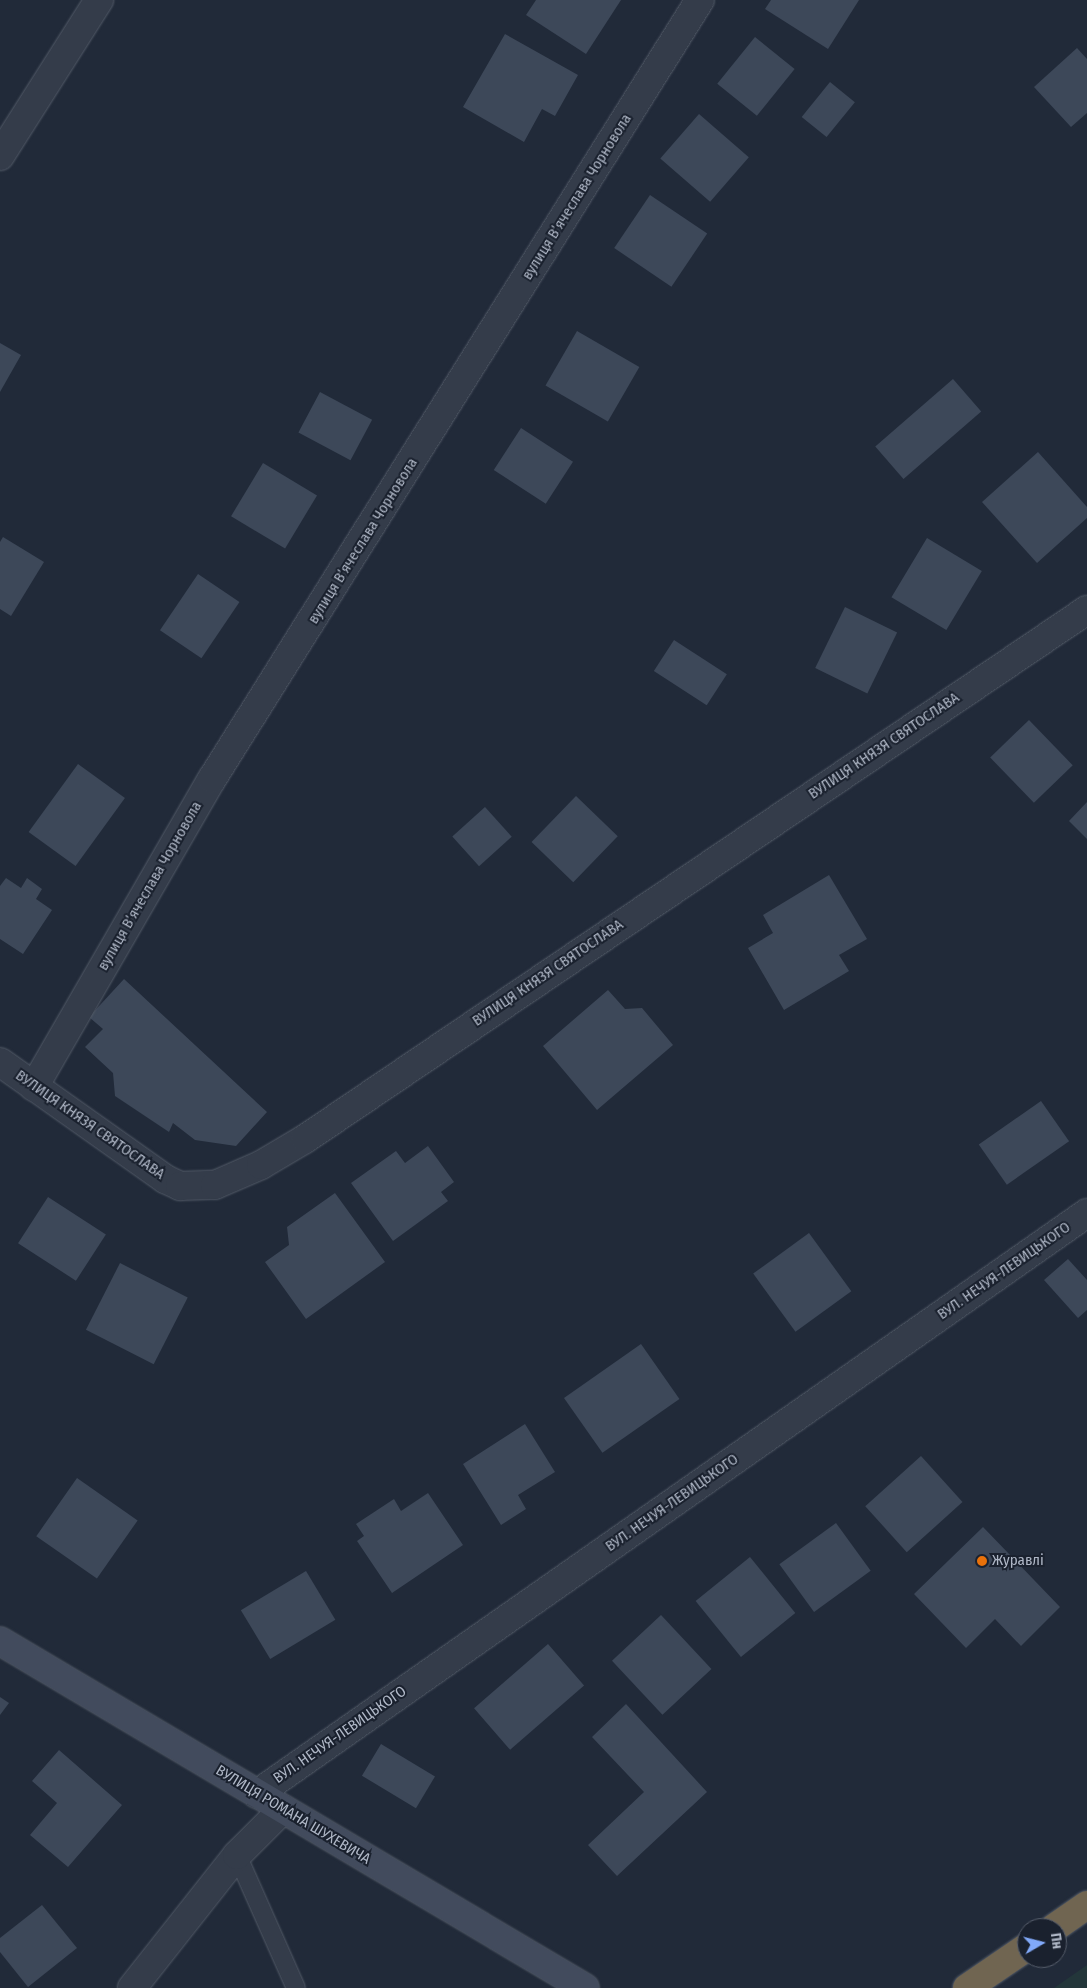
<!DOCTYPE html>
<html>
<head>
<meta charset="utf-8">
<style>
	body { margin:0 }
	#map { position:relative; width:1087px; height:1988px; overflow:hidden; background:#212a39; font-family:"Fira Sans Condensed",sans-serif }
	div>[style] { position:absolute }
	[style*='--x'] { left:calc(var(--x)*1px); top:calc(var(--y)*1px); width:calc(var(--w)*1px); rotate:calc(var(--a)*1deg) }
	.green>* { inset:0; background:#23363a }
	.building>* { inset:0; background:#3d4859; transform-origin:0 0 }
	.roads { filter:drop-shadow(0 0 1px #525a67) drop-shadow(0 0 1px #525a67) }
	.lane>* { height:18px; margin:-9px; padding:0 9px; transform-origin:9px; border-radius:9px; background:#343c4a }
	.street>* { height:28px; margin:-14px; padding:0 14px; transform-origin:14px; border-radius:14px; background:#343c4a }
	.secondary>* { height:28px; margin:-14px; padding:0 14px; transform-origin:14px; border-radius:14px; background:#424b5d }
	.highway>* { height:28px; margin:-14px; padding:0 14px; transform-origin:14px; border-radius:14px; background:#706551 }
	.dots>* { width:14px; height:14px; translate:-50% -50%; box-sizing:border-box; border:2px solid #1a212e; border-radius:50% }
	span { translate:-50% -50%; white-space:nowrap; text-align:center; line-height:1.15; -webkit-text-stroke:4px #1a212e; paint-order:stroke }
	.street-label { font-size:15px; color:#afb7c6 }
	.poi-label { font-size:15px; color:#afb7c6 }
	.left { translate:0 -50%; text-align:left }
	.north { position:absolute; left:1017px; top:1918px; width:50px; height:50px; box-sizing:border-box; background:#1a212e; border:1px solid #565d6b; border-radius:50%; rotate:82deg; font-size:14px; font-weight:700; line-height:20px; text-align:center; color:#afb7c6 }
	.north::after { content:''; display:block; margin:auto; width:18px; height:22px; background:#81a9f9; clip-path:polygon(50% 0,100% 100%,50% 72%,0 100%) }
</style>
</head>
<body>
<div id="map">
	<div class="green">
		<i style="clip-path:polygon(1087px 1965px,1087px 1988px,1054px 1988px)"></i>
	</div>
	<div class="building">
		<i style="clip-path:polygon(536px 0,621px 0,586px 54px,526px 15px)"></i>
		<i style="clip-path:polygon(771px 0,859px 0,828px 49px,765px 9px)"></i>
		<i style="clip-path:polygon(505px 34px,578px 75px,555px 116px,542px 109px,524px 142px,463px 107px)"></i>
		<i style="left:755px;top:37px;width:51px;height:60px;rotate:39deg"></i>
		<i style="clip-path:polygon(1077px 48px,1087px 59px,1087px 113px,1071px 127px,1034px 87px)"></i>
		<i style="left:830px;top:82px;width:32px;height:45px;rotate:39deg"></i>
		<i style="left:699px;top:114px;width:66px;height:59px;rotate:41deg"></i>
		<i style="left:650px;top:195px;width:69px;height:64px;rotate:34deg"></i>
		<i style="left:577px;top:331px;width:72px;height:63px;rotate:30deg"></i>
		<i style="clip-path:polygon(0 343px,21px 355px,0 392px)"></i>
		<i style="left:953px;top:379px;width:43px;height:103px;rotate:49deg"></i>
		<i style="left:320px;top:392px;width:59px;height:46px;rotate:28deg"></i>
		<i style="left:521px;top:428px;width:62px;height:50px;rotate:33deg"></i>
		<i style="clip-path:polygon(1038px 452px,1087px 507px,1087px 518px,1037px 563px,982px 502px)"></i>
		<i style="left:263px;top:463px;width:63px;height:62px;rotate:31deg"></i>
		<i style="clip-path:polygon(3px 537px,44px 562px,11px 616px,0 609px,0 542px)"></i>
		<i style="left:927px;top:538px;width:64px;height:69px;rotate:31deg"></i>
		<i style="left:198px;top:574px;width:50px;height:68px;rotate:34deg"></i>
		<i style="left:845px;top:607px;width:58px;height:68px;rotate:26deg"></i>
		<i style="left:674px;top:640px;width:63px;height:37px;rotate:33deg"></i>
		<i style="left:1029px;top:720px;width:63px;height:54px;rotate:46deg"></i>
		<i style="left:78px;top:764px;width:58px;height:84px;rotate:36deg"></i>
		<i style="left:576px;top:796px;width:58px;height:64px;rotate:44deg"></i>
		<i style="clip-path:polygon(1087px 802px,1087px 839px,1069px 821px)"></i>
		<i style="left:485px;top:807px;width:40px;height:44px;rotate:48deg"></i>
		<i style="clip-path:polygon(829px 875px,867px 939px,839px 955px,849px 971px,784px 1010px,748px 948px,773px 933px,763px 915px)"></i>
		<i style="clip-path:polygon(6px 878px,21px 888px,27px 878px,42px 889px,36px 899px,52px 910px,23px 954px,0 939px,0 886px)"></i>
		<i style="clip-path:polygon(124px 979px,267px 1112px,236px 1146px,195px 1140px,173px 1123px,169px 1132px,115px 1096px,113px 1073px,85px 1047px,103px 1029px,89px 1017px)"></i>
		<i style="clip-path:polygon(608px 990px,625px 1009px,642px 1008px,673px 1045px,597px 1110px,543px 1046px)"></i>
		<i style="left:1041px;top:1101px;width:49px;height:76px;rotate:55deg"></i>
		<i style="clip-path:polygon(428px 1146px,454px 1182px,441px 1192px,448px 1201px,393px 1241px,351px 1183px,396px 1151px,405px 1163px)"></i>
		<i style="clip-path:polygon(335px 1193px,385px 1262px,306px 1319px,265px 1262px,289px 1245px,287px 1227px)"></i>
		<i style="left:48px;top:1197px;width:69px;height:55px;rotate:33deg"></i>
		<i style="left:809px;top:1233px;width:72px;height:69px;rotate:54deg"></i>
		<i style="clip-path:polygon(1068px 1259px,1087px 1280px,1087px 1310px,1078px 1318px,1044px 1280px)"></i>
		<i style="left:120px;top:1263px;width:76px;height:75px;rotate:27deg"></i>
		<i style="left:641px;top:1344px;width:67px;height:94px;rotate:55deg"></i>
		<i style="clip-path:polygon(525px 1424px,555px 1472px,518px 1495px,526px 1509px,501px 1525px,463px 1464px)"></i>
		<i style="left:921px;top:1456px;width:62px;height:75px;rotate:48deg"></i>
		<i style="left:77px;top:1478px;width:74px;height:71px;rotate:35deg"></i>
		<i style="clip-path:polygon(428px 1493px,463px 1545px,392px 1593px,357px 1541px,364px 1536px,356px 1524px,394px 1499px,401px 1511px)"></i>
		<i style="left:836px;top:1523px;width:59px;height:70px;rotate:54deg"></i>
		<i style="clip-path:polygon(983px 1527px,1060px 1607px,1021px 1646px,995px 1619px,966px 1648px,914px 1594px)"></i>
		<i style="left:750px;top:1557px;width:72px;height:70px;rotate:51deg"></i>
		<i style="left:306px;top:1571px;width:57px;height:76px;rotate:59deg"></i>
		<i style="left:661px;top:1615px;width:74px;height:67px;rotate:47deg"></i>
		<i style="left:548px;top:1644px;width:55px;height:98px;rotate:49deg"></i>
		<i style="clip-path:polygon(0 1697px,9px 1703px,0 1715px)"></i>
		<i style="clip-path:polygon(626px 1704px,707px 1792px,617px 1876px,588px 1845px,644px 1792px,592px 1737px)"></i>
		<i style="left:381px;top:1744px;width:63px;height:37px;rotate:31deg"></i>
		<i style="clip-path:polygon(59px 1750px,122px 1805px,68px 1867px,30px 1835px,57px 1803px,32px 1781px)"></i>
		<i style="clip-path:polygon(42px 1905px,77px 1948px,28px 1987px,0 1952px,0 1938px)"></i>
	</div>
	<div class="roads">
		<div class="lane">
			<i style="--x:237;--y:1855;--w:145;--a:66.1"></i>
		</div>
		<div class="street">
			<i style="--x:0;--y:156;--w:185;--a:-57.6"></i>
			<i style="--x:0;--y:1062;--w:202;--a:35.3"></i>
			<i style="--x:165;--y:1179;--w:17;--a:25"></i>
			<i style="--x:180;--y:1186;--w:35;--a:-2"></i>
			<i style="--x:215;--y:1185;--w:50;--a:-23.5"></i>
			<i style="--x:261;--y:1165;--w:51;--a:-30.6"></i>
			<i style="--x:305;--y:1139;--w:944;--a:-34.08"></i>
			<i style="--x:34;--y:1087;--w:356;--a:-60"></i>
			<i style="--x:212;--y:779;--w:919;--a:-57.94"></i>
			<i style="--x:257;--y:1794;--w:1013;--a:-34.99"></i>
			<i style="--x:132;--y:1988;--w:169;--a:-51.7"></i>
			<i style="--x:237;--y:1855;--w:65;--a:-45"></i>
		</div>
		<div class="secondary">
			<i style="--x:0;--y:1641;--w:680;--a:30.67"></i>
		</div>
		<div class="highway">
			<i style="--x:1054;--y:1928;--w:40;--a:-34.9"></i>
			<i style="--x:967;--y:1988;--w:73;--a:-34.3"></i>
		</div>
	</div>
	<div class="dots">
		<i style="left:982px;top:1561px;background:#e8710a"></i>
	</div>
	<div class="street-label">
		<span style="left:577px;top:197px;rotate:-58deg">вулиця Вʼячеслава Чорновола</span>
		<span style="left:363px;top:541px;rotate:-58deg">вулиця Вʼячеслава Чорновола</span>
		<span style="left:884px;top:746px;rotate:-34deg">ВУЛИЦЯ КНЯЗЯ СВЯТОСЛАВА</span>
		<span style="left:150px;top:886px;rotate:-60deg">вулиця Вʼячеслава Чорновола</span>
		<span style="left:548px;top:973px;rotate:-34deg">ВУЛИЦЯ КНЯЗЯ СВЯТОСЛАВА</span>
		<span style="left:90px;top:1125px;rotate:35deg">ВУЛИЦЯ КНЯЗЯ СВЯТОСЛАВА</span>
		<span style="left:1004px;top:1271px;rotate:-35deg">ВУЛ. НЕЧУЯ-ЛЕВИЦЬКОГО</span>
		<span style="left:672px;top:1503px;rotate:-35deg">ВУЛ. НЕЧУЯ-ЛЕВИЦЬКОГО</span>
		<span style="left:340px;top:1735px;rotate:-35deg">ВУЛ. НЕЧУЯ-ЛЕВИЦЬКОГО</span>
		<span style="left:293px;top:1815px;rotate:31deg">ВУЛИЦЯ РОМАНА ШУХЕВИЧА</span>
	</div>
	<div class="poi-label">
		<span class="left" style="left:992px;top:1561px">Журавлі</span>
	</div>
	<div class="north">Пн</div>
</div>
</body>
</html>
